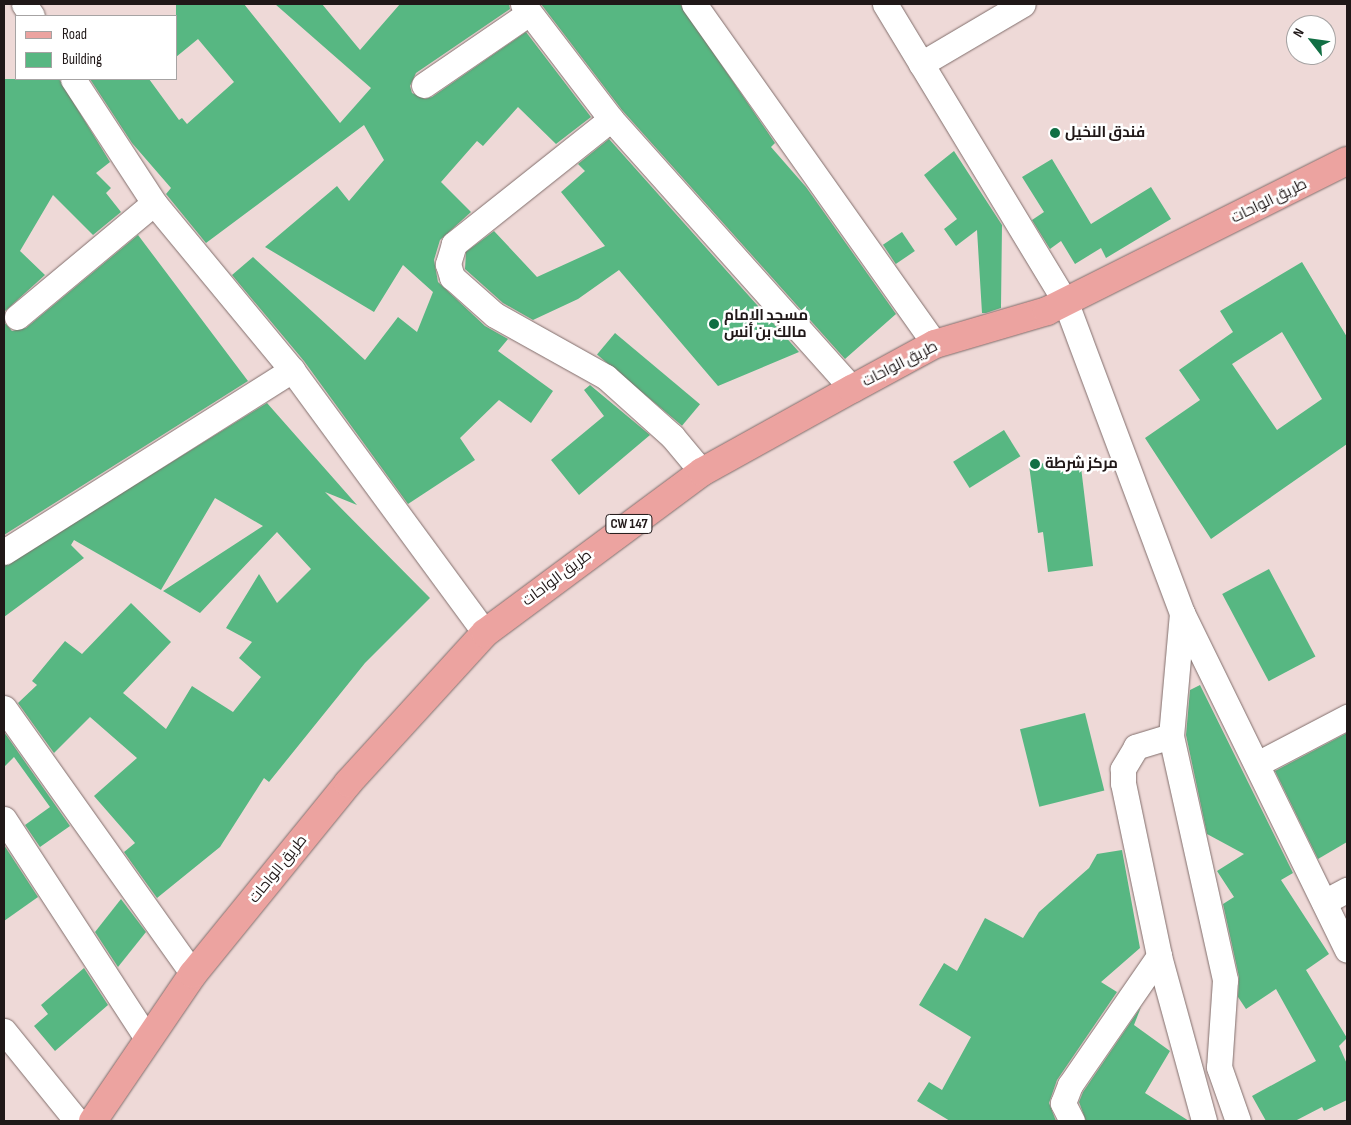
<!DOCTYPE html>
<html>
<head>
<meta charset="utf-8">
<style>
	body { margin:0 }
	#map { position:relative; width:1351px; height:1125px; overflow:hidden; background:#eed9d7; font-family:"Sofia Sans Condensed",Cairo,sans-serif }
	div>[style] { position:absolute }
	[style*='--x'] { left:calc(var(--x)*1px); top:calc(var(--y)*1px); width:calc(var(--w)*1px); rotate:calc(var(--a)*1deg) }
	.building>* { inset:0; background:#57b782; transform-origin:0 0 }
	.roads { filter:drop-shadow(0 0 1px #816e6c) drop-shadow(0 0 1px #816e6c) }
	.minor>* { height:25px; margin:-12.5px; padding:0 12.5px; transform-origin:12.5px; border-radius:12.5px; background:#fff }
	.primary>* { height:28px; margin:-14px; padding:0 14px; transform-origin:14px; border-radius:14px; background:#eca3a0 }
	.dots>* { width:14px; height:14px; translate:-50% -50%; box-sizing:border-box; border:2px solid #fff; border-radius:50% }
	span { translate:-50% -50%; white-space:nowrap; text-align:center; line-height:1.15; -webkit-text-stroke:5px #fff; paint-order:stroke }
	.shield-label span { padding:1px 4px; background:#fff; border:1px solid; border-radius:4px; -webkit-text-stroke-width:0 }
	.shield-label { font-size:14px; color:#201818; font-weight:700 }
	.poi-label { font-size:15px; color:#201818; font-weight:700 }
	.left { translate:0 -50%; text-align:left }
	.street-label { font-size:15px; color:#201818 }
	.frame { position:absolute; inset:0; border:5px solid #201818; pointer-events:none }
	.legend { position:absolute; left:15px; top:15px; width:162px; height:65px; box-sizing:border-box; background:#fff; border:1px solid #a6a3a3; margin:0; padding:6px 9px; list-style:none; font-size:15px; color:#201818 }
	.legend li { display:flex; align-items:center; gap:10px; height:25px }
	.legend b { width:25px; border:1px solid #a6a3a3 }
	.north { position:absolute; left:1286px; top:15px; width:50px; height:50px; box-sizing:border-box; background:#fff; border:1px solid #a6a3a3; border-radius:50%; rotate:300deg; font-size:14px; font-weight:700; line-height:20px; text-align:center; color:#201818 }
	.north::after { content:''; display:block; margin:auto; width:18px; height:22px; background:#116f44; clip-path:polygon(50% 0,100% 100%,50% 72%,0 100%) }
</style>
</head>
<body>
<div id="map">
	<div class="building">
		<i style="clip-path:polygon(176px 4px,244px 4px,340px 123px,371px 88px,275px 4px,322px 4px,360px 50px,400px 4px,509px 4px,510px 9px,416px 73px,410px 86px,412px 93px,425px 99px,432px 97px,526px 32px,591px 117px,556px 144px,518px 107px,483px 146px,477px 141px,441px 182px,471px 212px,440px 240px,434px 260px,438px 282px,485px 326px,508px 339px,498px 351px,553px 391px,531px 423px,499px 400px,460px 438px,475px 460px,408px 504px,304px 361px,232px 275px,253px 257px,365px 360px,398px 317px,417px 332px,433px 292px,403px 265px,374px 312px,265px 247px,337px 186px,349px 201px,384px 160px,364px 125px,206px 243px,166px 194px,171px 188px,132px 143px,90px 79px,149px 79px,179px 120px,182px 118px,187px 124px,234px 82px,198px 39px,176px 57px)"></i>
		<i style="clip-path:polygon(541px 4px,680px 4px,775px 143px,771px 147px,806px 187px,896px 314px,845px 359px,622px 110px)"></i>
		<i style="clip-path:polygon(4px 79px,59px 79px,110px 162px,96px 173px,111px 188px,106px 193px,121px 212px,93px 235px,53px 195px,20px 251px,45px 275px,4px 312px)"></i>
		<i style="clip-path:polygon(609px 139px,799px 352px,718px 386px,619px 270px,578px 299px,533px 320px,503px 303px,465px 269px,466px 252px,494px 231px,537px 277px,605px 246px,561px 192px,585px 171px,578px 164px)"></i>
		<i style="clip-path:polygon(954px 151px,1002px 225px,1001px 308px,986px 313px,982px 313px,977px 230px,956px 246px,944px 229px,957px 219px,924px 175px)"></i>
		<i style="clip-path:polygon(1052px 159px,1091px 224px,1151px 187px,1171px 219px,1106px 258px,1101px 248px,1075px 264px,1061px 241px,1050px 249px,1032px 220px,1044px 212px,1022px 177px)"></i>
		<i style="left:902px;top:232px;width:23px;height:23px;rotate:56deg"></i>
		<i style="clip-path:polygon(138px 235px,248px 381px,4px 535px,4px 322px,12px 331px,26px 328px)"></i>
		<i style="clip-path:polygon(evenodd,1302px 262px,1347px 337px,1347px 444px,1211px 539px,1145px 438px,1200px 400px,1179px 370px,1233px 332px,1220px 311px,1302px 262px,1282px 332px,1322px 399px,1277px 430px,1232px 364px,1282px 332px)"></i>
		<i style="left:615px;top:333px;width:111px;height:28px;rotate:40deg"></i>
		<i style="clip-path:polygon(590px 385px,650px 435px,579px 495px,551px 460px,604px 416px,584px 390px)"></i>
		<i style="clip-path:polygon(267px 403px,357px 505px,325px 492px,430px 598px,365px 663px,269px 782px,264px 778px,220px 847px,157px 898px,124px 852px,135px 843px,94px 796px,137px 758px,90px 717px,54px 753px,18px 703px,37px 685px,32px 681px,65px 641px,82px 654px,131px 603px,171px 642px,123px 693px,166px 729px,192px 686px,233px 712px,261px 677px,239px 658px,252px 642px,226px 628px,259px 574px,277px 603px,311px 569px,277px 532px,200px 613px,163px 591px,263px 526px,215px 498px,161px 590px,74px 540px,71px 545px,84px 558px,4px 617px,4px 566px)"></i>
		<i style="left:1004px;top:430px;width:31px;height:60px;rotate:58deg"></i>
		<i style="clip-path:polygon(1080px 459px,1093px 566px,1048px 572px,1043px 532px,1038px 533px,1029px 465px)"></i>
		<i style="left:1269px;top:569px;width:99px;height:53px;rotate:62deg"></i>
		<i style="clip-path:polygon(1200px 685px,1293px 873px,1281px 880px,1329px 954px,1306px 970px,1347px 1038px,1339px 1046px,1347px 1064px,1347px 1100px,1324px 1111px,1322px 1107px,1295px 1121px,1266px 1121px,1252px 1096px,1316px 1061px,1276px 989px,1246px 1009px,1238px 997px,1239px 977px,1223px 904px,1234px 897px,1217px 871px,1244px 854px,1207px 834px,1186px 735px,1190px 690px)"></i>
		<i style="left:1085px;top:713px;width:80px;height:67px;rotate:76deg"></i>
		<i style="clip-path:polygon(4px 732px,70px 826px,40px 847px,25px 825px,50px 807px,14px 757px,4px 767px)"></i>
		<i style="clip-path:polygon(1347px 733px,1347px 842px,1318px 859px,1275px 771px)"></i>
		<i style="clip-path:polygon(4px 845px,38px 897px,4px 921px)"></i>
		<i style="clip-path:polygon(1122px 850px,1140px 948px,1101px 982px,1117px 992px,1057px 1080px,1049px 1103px,1056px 1121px,950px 1121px,917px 1101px,929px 1082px,942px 1090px,971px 1037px,919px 1005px,944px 963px,957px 971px,985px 918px,1023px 938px,1039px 912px,1089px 868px,1097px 854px)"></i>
		<i style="clip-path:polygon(121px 899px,146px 932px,118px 967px,95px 932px)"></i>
		<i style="clip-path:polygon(84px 968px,108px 1005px,55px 1051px,34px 1026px,48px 1014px,41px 1005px)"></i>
		<i style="clip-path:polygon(1141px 1007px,1134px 1025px,1170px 1051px,1145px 1093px,1189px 1121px,1086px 1121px,1079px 1102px,1083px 1092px)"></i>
	</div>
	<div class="roads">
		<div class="minor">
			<i style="--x:24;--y:4;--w:14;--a:56"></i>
			<i style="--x:523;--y:4;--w:145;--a:52.6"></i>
			<i style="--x:611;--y:119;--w:362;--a:48.2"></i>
			<i style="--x:694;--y:4;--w:417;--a:54.7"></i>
			<i style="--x:885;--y:4;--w:350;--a:58.8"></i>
			<i style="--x:1066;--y:303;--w:331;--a:69.5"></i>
			<i style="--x:1182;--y:613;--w:375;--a:63.9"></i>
			<i style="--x:921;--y:64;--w:118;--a:-30.5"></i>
			<i style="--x:73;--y:79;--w:148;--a:56.8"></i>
			<i style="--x:154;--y:203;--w:217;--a:50.4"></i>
			<i style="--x:292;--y:370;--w:326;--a:53.7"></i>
			<i style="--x:424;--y:85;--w:127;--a:-34.4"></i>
			<i style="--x:611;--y:119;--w:201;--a:141.5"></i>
			<i style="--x:454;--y:244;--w:21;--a:107"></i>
			<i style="--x:448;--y:264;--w:14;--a:73"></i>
			<i style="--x:452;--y:277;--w:57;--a:41.5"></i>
			<i style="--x:495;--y:315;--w:127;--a:29.2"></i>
			<i style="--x:606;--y:377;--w:89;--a:41.8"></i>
			<i style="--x:672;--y:436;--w:47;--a:50.2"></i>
			<i style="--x:17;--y:317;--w:178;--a:-39.8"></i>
			<i style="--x:4;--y:552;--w:341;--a:-32.3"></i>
			<i style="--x:1182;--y:613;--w:123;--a:95.1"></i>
			<i style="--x:1171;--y:736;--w:250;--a:77.5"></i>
			<i style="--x:1225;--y:980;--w:87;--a:93.9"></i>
			<i style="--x:1219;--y:1067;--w:57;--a:70.6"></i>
			<i style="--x:4;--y:708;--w:326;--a:54.6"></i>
			<i style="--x:1171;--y:736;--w:37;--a:163"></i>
			<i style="--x:1136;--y:747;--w:26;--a:121"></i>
			<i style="--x:1123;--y:769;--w:14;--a:90"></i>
			<i style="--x:1123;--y:783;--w:177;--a:78.2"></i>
			<i style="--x:1159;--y:956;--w:171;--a:74.7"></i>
			<i style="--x:1257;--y:764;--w:102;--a:-27.6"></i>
			<i style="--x:4;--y:819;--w:262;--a:56.9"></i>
			<i style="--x:1324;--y:902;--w:26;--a:-28"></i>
			<i style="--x:4;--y:1031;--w:116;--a:51"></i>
			<i style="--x:1072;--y:1121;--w:20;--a:-117"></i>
			<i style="--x:1063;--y:1103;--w:19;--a:-69"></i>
			<i style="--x:1070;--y:1085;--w:157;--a:-55.4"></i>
		</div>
		<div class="primary">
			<i style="--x:93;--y:1121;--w:178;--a:-55.8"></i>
			<i style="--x:193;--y:974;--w:246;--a:-50.9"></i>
			<i style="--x:348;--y:783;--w:203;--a:-47.6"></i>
			<i style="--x:485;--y:633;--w:270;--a:-36.6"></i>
			<i style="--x:702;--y:472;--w:171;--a:-29"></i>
			<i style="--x:852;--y:389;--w:94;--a:-28.5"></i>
			<i style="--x:935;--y:344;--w:117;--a:-16.4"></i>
			<i style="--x:1047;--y:311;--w:335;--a:-26.6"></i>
		</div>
	</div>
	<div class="dots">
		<i style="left:1055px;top:133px;background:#116f44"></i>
		<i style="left:714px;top:324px;background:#116f44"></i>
		<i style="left:1035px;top:464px;background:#116f44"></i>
	</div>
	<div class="shield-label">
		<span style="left:629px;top:524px">CW 147</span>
	</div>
	<div class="poi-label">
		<span class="left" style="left:1065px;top:133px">فندق النخيل</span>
		<span class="left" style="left:724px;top:324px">مسجد الإمام<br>مالك بن أنس</span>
		<span class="left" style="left:1045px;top:464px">مركز شرطة</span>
	</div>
	<div class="street-label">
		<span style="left:1269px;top:201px;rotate:-26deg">طريق الواحات</span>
		<span style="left:900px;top:364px;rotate:-27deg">طريق الواحات</span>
		<span style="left:557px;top:578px;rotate:-37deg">طريق الواحات</span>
		<span style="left:278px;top:869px;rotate:-51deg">طريق الواحات</span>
	</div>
	<div class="frame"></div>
	<ul class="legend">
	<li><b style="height:6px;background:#eca3a0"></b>Road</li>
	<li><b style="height:14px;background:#57b782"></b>Building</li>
	</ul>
	<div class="north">N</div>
</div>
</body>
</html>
